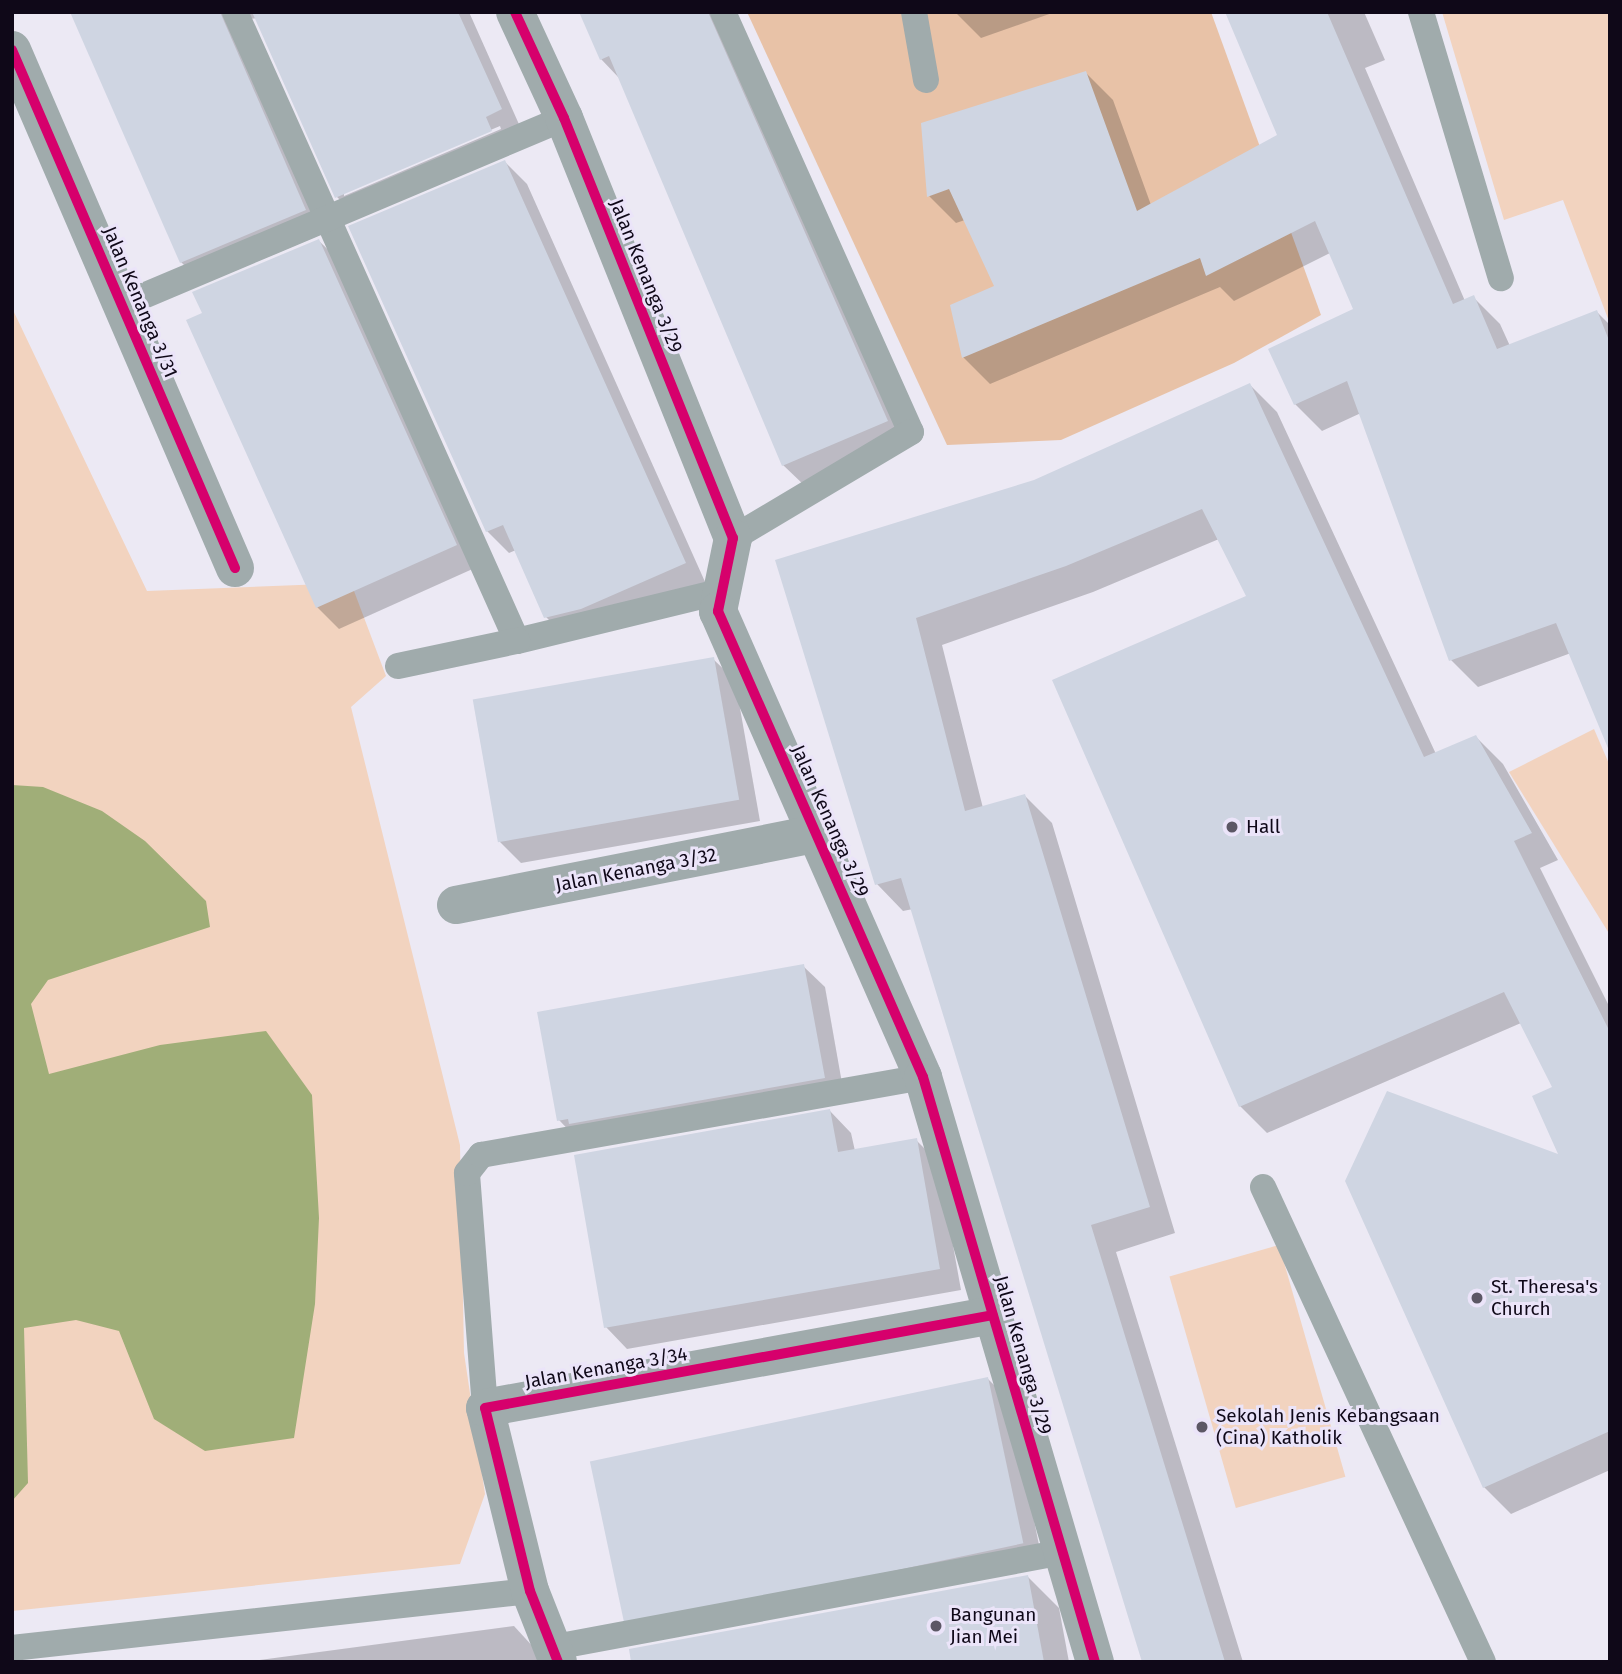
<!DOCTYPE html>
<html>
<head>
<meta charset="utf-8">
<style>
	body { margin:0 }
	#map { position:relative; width:1622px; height:1674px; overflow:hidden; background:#ece9f4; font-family:"Fira Sans",sans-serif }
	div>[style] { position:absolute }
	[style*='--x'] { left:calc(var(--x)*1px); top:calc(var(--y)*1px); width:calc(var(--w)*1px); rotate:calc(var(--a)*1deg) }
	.green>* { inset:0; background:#f2d3bf; transform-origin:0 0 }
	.forest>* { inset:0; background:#e8c2a7 }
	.water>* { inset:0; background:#a0ae78 }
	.shadow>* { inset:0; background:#0003 }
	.building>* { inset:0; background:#cfd5e2; transform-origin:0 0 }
	.service>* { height:26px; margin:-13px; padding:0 13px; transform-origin:13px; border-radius:13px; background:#a0abac }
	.minor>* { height:38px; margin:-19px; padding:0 19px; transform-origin:19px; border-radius:19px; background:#a0abac }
	.cycleway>* { height:10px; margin:-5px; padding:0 5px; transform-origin:5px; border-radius:5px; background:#d6006c }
	.dots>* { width:19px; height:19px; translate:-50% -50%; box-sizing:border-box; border:4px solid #ebe4f9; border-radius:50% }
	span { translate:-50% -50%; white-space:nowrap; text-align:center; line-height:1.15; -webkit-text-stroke:6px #ebe4f9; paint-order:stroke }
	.street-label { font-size:19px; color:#0f0818 }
	.poi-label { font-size:19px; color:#0f0818 }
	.left { translate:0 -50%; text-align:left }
	.frame { position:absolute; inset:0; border:14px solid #0f0818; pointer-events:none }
</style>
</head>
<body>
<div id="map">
	<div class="green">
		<i style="clip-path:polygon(1442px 12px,1610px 12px,1610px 324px,1563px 200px,1504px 220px)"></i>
		<i style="clip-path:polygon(12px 308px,147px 591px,351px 583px,386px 676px,351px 707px,460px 1145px,464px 1353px,485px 1494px,460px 1564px,12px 1611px)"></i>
		<i style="clip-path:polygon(1594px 729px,1610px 766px,1610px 935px,1509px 772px)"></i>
		<i style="left:1279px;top:1245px;width:241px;height:114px;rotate:74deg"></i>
	</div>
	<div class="forest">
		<i style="clip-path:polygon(747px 12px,1211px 12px,1321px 315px,1234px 363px,1061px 440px,947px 445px)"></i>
	</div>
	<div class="water">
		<i style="clip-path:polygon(12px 785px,43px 787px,102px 811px,145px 841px,206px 901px,210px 927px,48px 980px,31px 1004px,49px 1074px,160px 1045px,266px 1031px,312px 1095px,319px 1218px,315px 1304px,294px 1438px,205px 1451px,154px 1419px,119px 1331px,76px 1320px,24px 1328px,28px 1483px,12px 1501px)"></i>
	</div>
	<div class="shadow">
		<i style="clip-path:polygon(evenodd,71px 12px,469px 12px,522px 131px,359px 218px,337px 197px,257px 18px,250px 19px,327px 232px,203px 284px,181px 262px,71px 12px,500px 126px,501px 129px,344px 196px,344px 192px,500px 126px)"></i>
		<i style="clip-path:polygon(581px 12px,717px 12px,908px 443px,805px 486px,783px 465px,620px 79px,601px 59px)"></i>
		<i style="clip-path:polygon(955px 12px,1055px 12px,981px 38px)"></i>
		<i style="clip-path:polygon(1226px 12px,1364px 12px,1385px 60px,1365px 68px,1465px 301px,1473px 297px,1500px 324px,1510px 346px,1597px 312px,1610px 325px,1610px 746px,1571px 653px,1478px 687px,1451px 660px,1361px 413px,1322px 431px,1295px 404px,1355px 310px,1330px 253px,1234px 301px,1220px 287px,990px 384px,963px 357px,997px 287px,965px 220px,956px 223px,929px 196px,1086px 73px,1113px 100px,1151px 205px,1280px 136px)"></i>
		<i style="clip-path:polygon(505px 162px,527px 184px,706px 584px,568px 639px,546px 617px,516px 550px,509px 553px,487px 531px)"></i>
		<i style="clip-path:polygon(319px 241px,341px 262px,477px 567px,339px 629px,317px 607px,204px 314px)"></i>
		<i style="clip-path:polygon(1250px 385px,1277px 412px,1436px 754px,1476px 737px,1503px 764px,1558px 860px,1540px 868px,1610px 1008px,1610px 1470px,1511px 1514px,1484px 1487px,1561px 1157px,1554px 1088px,1521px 1023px,1267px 1133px,1240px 1106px,1248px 597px,1219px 539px,1093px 592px,942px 645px,983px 808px,1025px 796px,1052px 823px,1175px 1233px,1116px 1252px,1243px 1662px,1143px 1662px,913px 909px,903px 911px,877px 884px,777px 561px,1035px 482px)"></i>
		<i style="clip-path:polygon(713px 659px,735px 680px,760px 821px,521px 863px,499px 841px)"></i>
		<i style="clip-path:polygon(803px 966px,825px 987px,845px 1100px,580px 1142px,559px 1120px)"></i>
		<i style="clip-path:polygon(830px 1111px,851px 1133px,855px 1151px,916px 1140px,938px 1162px,961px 1290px,627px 1349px,606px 1327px)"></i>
		<i style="clip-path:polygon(988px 1379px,1010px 1401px,1043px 1565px,646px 1639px,624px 1617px)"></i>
		<i style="clip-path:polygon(1027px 1576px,1059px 1608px,1069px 1662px,633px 1662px)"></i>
		<i style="clip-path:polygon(514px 1626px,547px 1662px,244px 1662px)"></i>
	</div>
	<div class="building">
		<i style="clip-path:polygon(70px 12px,220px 12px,306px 210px,180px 263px)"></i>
		<i style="clip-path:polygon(252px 12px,458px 12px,502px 109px,486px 117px,492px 131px,335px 198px)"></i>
		<i style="clip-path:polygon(579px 12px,708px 12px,888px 421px,782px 466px,609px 56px,600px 60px)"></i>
		<i style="clip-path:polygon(1225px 12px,1327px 12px,1453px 304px,1474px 295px,1497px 349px,1597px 310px,1610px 343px,1610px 753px,1556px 623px,1449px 661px,1347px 381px,1294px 405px,1268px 349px,1353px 309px,1315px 221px,1206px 276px,1200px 258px,962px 358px,950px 305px,994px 286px,949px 189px,927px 197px,921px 123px,1086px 71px,1137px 211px,1277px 135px)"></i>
		<i style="clip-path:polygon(505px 160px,686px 563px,581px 609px,544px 618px,503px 525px,486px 532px,348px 226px)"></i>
		<i style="clip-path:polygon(319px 239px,457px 545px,316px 608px,186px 320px,202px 313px,192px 292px)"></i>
		<i style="clip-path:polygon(1250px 383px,1424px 757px,1476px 735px,1532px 833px,1514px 841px,1610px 1032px,1610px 1431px,1483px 1488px,1345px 1181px,1387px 1091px,1558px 1154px,1532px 1096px,1552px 1087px,1504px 992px,1239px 1107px,1052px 680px,1246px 596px,1202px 509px,1066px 566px,916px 618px,965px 811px,1025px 794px,1150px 1207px,1091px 1225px,1225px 1662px,1142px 1662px,901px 878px,875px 885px,775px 560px,1034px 480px)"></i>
		<i style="left:714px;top:657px;width:145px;height:245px;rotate:80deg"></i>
		<i style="clip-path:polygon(804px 964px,825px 1078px,569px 1124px,568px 1119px,557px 1121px,537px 1012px)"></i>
		<i style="clip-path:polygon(830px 1109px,838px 1152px,917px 1138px,940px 1269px,604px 1328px,574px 1155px)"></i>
		<i style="left:988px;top:1377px;width:170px;height:407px;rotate:78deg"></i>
		<i style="clip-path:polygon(1028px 1575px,1044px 1662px,631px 1662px,629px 1649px)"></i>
	</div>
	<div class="service">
		<i style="--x:235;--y:12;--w:689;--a:65.85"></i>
		<i style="--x:517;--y:641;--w:211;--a:-13.7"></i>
		<i style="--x:723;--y:12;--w:460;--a:65.9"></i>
		<i style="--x:911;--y:432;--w:207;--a:149.2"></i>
		<i style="--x:914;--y:12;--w:69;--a:80"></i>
		<i style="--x:1421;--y:12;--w:278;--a:73.3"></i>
		<i style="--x:122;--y:305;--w:480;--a:-22.9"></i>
		<i style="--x:398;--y:666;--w:122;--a:-11.9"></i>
		<i style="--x:1263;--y:1187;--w:523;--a:65.15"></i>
		<i style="--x:485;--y:1408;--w:236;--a:-94.4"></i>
		<i style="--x:467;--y:1173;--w:23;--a:-52"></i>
		<i style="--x:481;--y:1155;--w:449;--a:-10"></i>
		<i style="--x:555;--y:1647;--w:517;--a:-10.59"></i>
		<i style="--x:12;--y:1648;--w:521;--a:-6.28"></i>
	</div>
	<div class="minor">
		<i style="--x:515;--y:12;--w:117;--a:65.2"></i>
		<i style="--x:564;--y:118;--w:453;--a:68.1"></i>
		<i style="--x:733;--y:538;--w:75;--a:101.6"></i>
		<i style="--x:718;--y:611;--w:509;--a:66.25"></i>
		<i style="--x:923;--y:1077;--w:610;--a:73.62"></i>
		<i style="--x:12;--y:50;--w:564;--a:66.71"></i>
		<i style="--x:456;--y:905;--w:367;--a:-11.2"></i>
		<i style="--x:558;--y:1662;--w:76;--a:-111.5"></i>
		<i style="--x:530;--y:1591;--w:188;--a:-103.8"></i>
		<i style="--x:485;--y:1408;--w:516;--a:-10.37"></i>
	</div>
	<div class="cycleway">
		<i style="--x:515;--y:12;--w:117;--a:65.2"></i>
		<i style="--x:564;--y:118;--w:453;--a:68.1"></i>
		<i style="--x:733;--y:538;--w:75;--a:101.6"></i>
		<i style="--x:718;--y:611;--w:509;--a:66.25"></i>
		<i style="--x:923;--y:1077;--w:610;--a:73.62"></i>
		<i style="--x:12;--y:50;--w:564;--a:66.71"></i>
		<i style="--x:558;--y:1662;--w:76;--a:-111.5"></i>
		<i style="--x:530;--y:1591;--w:188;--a:-103.8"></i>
		<i style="--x:485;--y:1408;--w:516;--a:-10.37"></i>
	</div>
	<div class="dots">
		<i style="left:1232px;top:827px;background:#5c5765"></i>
		<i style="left:1477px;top:1298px;background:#5c5765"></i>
		<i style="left:1202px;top:1427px;background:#5c5765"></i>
		<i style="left:936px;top:1626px;background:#5c5765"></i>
	</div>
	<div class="street-label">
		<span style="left:646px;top:276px;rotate:68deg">Jalan Kenanga 3/29</span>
		<span style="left:140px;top:302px;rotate:67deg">Jalan Kenanga 3/31</span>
		<span style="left:830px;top:821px;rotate:66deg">Jalan Kenanga 3/29</span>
		<span style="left:636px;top:870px;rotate:-11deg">Jalan Kenanga 3/32</span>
		<span style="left:1023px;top:1355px;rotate:74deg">Jalan Kenanga 3/29</span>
		<span style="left:606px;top:1368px;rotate:-10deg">Jalan Kenanga 3/34</span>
	</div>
	<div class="poi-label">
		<span class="left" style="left:1246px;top:827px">Hall</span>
		<span class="left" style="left:1491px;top:1298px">St. Theresa's<br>Church</span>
		<span class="left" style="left:1216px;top:1427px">Sekolah Jenis Kebangsaan<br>(Cina) Katholik</span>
		<span class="left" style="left:950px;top:1626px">Bangunan<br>Jian Mei</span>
	</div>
	<div class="frame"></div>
</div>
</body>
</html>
